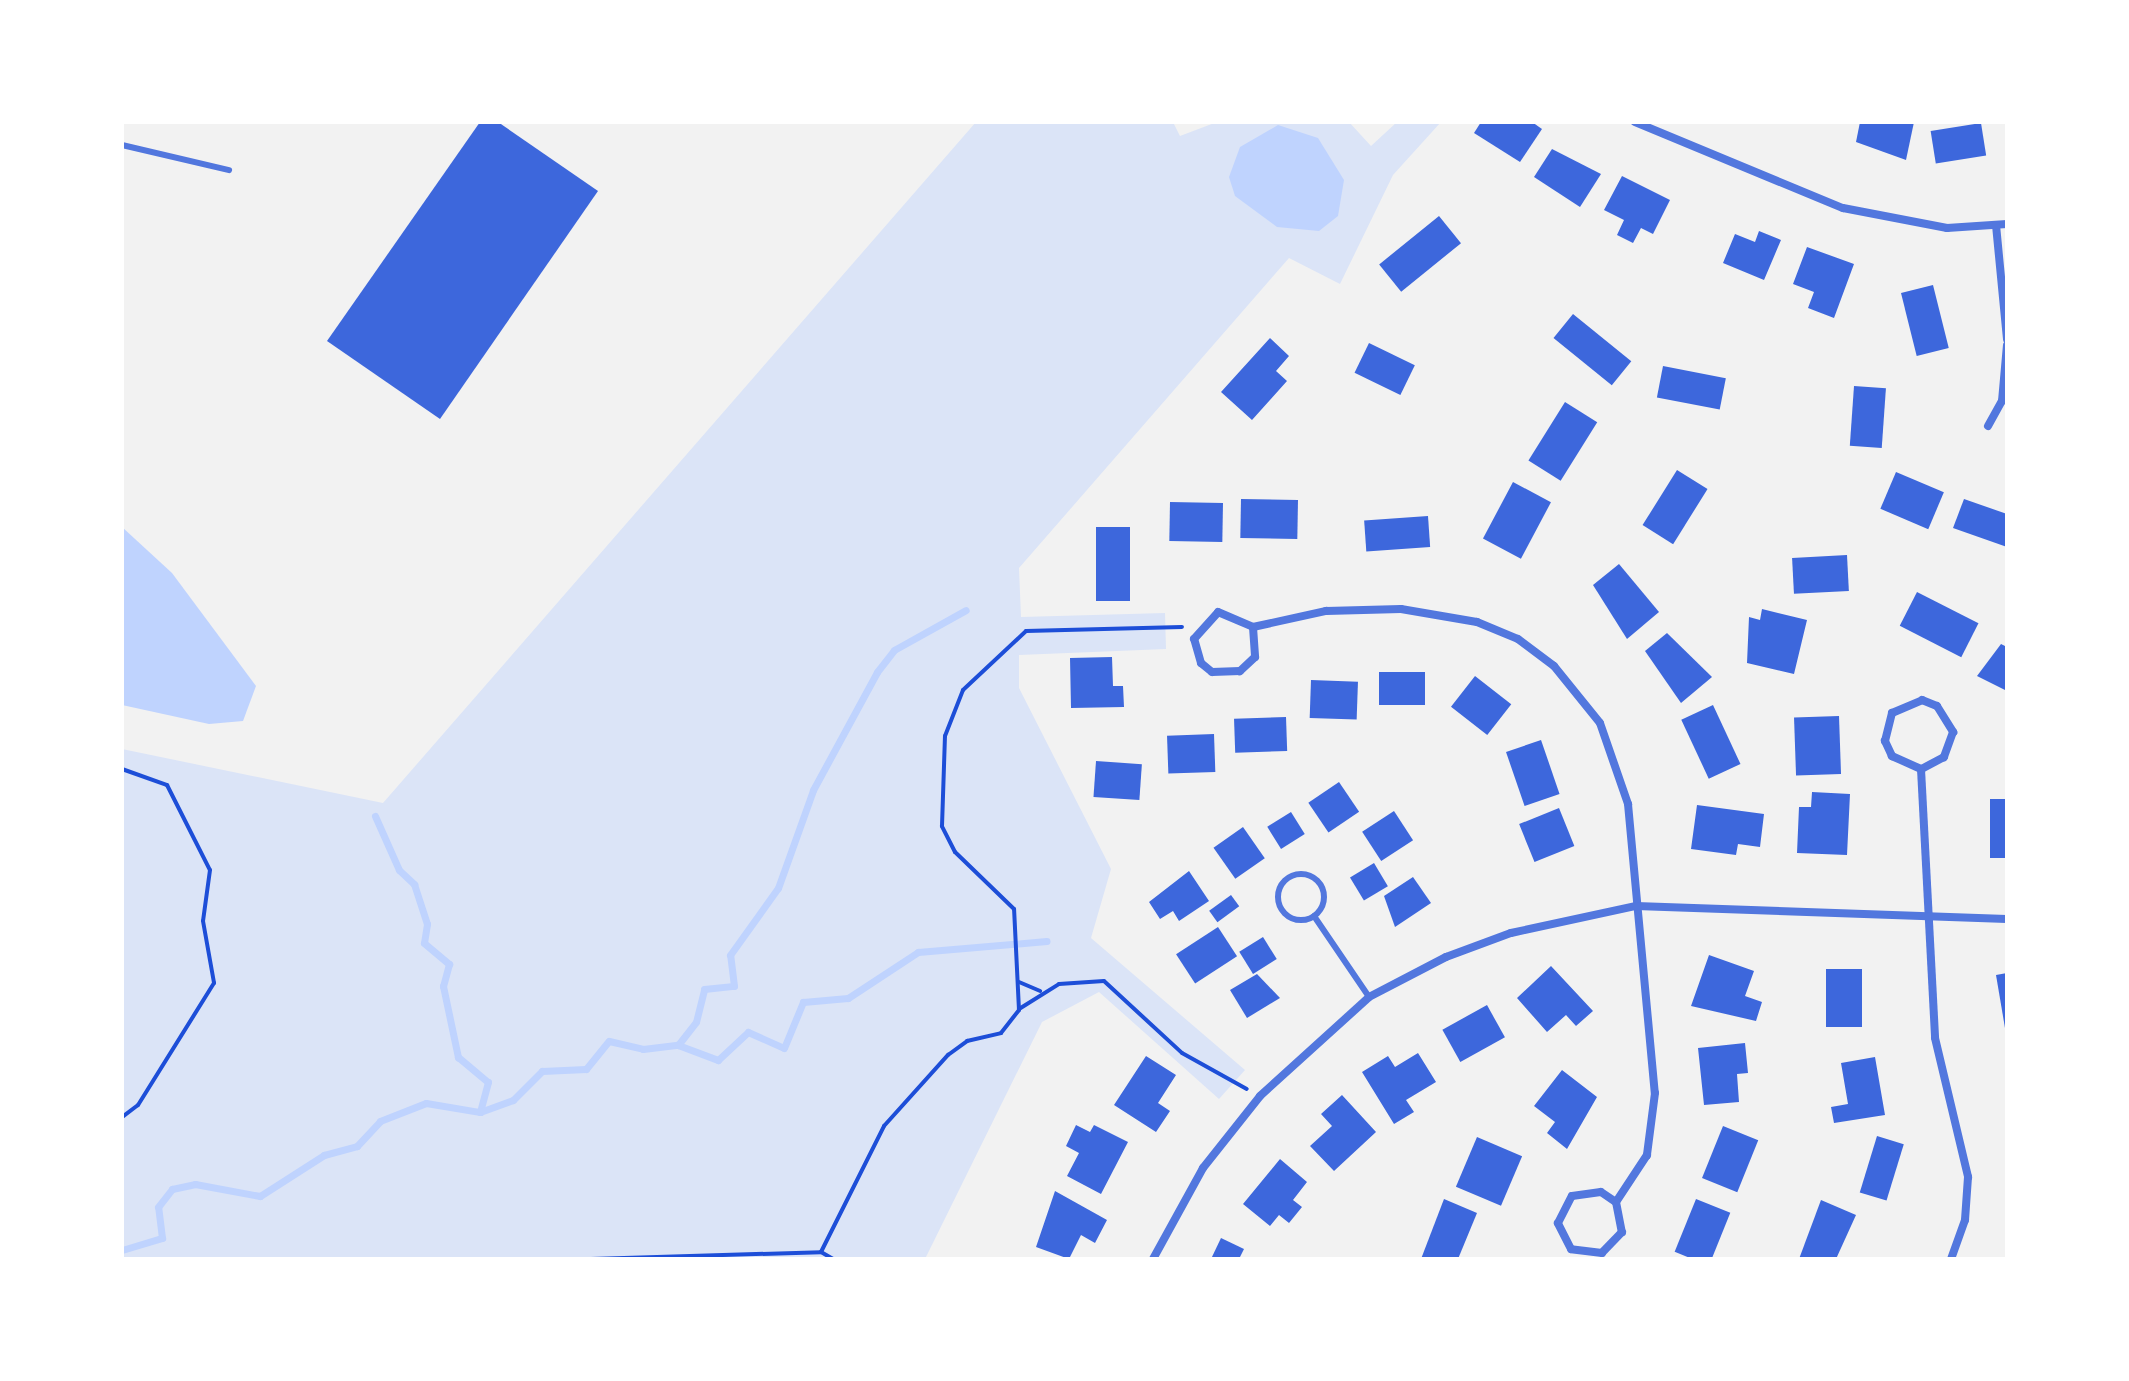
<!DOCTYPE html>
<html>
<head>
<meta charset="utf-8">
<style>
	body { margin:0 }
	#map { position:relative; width:2129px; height:1381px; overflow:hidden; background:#f2f2f2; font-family:Quicksand,sans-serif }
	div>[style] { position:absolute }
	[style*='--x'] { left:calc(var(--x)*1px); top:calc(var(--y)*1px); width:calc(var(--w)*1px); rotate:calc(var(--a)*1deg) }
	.green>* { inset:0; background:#dbe4f7 }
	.water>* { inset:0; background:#bfd3fe }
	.stream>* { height:7px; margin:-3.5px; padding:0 3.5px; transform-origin:3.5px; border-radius:3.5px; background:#bfd3fe }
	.building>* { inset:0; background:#3d67dc; transform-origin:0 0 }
	.path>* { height:4px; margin:-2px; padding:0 2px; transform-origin:2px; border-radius:2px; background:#1d4ed8 }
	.service>* { height:6px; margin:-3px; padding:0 3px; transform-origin:3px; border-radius:3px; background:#5277de }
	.service>.ring { margin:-3px; padding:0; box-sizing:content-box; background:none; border:6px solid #5277de; border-radius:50% }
	.minor>* { height:8px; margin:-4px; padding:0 4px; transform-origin:4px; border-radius:4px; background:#5277de }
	span { translate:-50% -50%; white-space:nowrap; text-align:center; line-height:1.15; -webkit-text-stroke:8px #fff; paint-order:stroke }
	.frame { position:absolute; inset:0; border:124px solid #fff; pointer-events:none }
</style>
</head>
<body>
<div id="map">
	<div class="green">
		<i style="clip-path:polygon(976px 122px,1173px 122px,1180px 136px,1217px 122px,1349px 122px,1371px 146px,1397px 122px,1441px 122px,1393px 175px,1340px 284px,1289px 258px,1019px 568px,1021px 617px,1165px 613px,1166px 649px,1019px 655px,1019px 688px,1111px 869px,1091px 938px,1245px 1070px,1219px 1099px,1099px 992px,1042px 1022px,925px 1259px,122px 1259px,122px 749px,383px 803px)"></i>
	</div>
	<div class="water">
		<i style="clip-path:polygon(1278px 125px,1318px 138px,1344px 180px,1338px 216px,1319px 231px,1277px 227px,1235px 196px,1229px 177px,1240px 147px)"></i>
		<i style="clip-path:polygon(122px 527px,172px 573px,256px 686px,243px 721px,209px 724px,122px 705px)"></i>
	</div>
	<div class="stream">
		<i style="--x:375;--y:816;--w:59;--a:66"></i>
		<i style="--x:399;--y:870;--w:21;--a:43"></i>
		<i style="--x:414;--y:884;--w:42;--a:72"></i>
		<i style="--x:427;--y:924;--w:19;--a:99"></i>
		<i style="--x:424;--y:943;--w:33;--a:40"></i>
		<i style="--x:449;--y:964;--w:23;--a:105"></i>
		<i style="--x:443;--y:986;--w:73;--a:78.1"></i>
		<i style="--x:458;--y:1057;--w:39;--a:40"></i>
		<i style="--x:488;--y:1082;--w:31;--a:105"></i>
		<i style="--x:678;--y:1045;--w:29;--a:-52"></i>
		<i style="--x:696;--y:1022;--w:34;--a:-76"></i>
		<i style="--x:704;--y:989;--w:30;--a:-6"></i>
		<i style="--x:734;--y:986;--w:31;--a:-97"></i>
		<i style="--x:730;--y:955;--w:82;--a:-54.4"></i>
		<i style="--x:778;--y:888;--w:104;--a:-70.3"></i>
		<i style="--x:813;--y:790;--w:134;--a:-61.5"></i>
		<i style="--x:877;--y:672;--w:28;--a:-52"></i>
		<i style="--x:894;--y:650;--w:82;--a:-29.1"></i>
		<i style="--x:122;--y:1250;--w:42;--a:-16.7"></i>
		<i style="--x:162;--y:1238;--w:31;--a:-97"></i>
		<i style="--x:158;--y:1207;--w:23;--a:-52"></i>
		<i style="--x:172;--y:1189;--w:24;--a:-12"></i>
		<i style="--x:195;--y:1184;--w:66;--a:10.5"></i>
		<i style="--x:260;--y:1196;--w:76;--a:-32.6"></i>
		<i style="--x:324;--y:1155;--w:34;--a:-15"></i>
		<i style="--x:357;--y:1146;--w:34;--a:-47"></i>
		<i style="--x:380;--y:1121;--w:49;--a:-21.4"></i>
		<i style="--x:426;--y:1103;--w:55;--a:9.5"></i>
		<i style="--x:480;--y:1112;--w:35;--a:-20"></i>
		<i style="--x:513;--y:1100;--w:41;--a:-45"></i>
		<i style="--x:542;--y:1071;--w:44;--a:-2.6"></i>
		<i style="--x:586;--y:1069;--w:36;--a:-51"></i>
		<i style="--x:609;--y:1041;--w:35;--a:13"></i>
		<i style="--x:643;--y:1049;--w:35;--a:-7"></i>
		<i style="--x:678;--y:1045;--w:43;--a:20.6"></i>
		<i style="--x:718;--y:1060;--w:41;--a:-43"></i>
		<i style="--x:748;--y:1032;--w:39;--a:24"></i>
		<i style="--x:784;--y:1048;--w:50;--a:-67.6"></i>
		<i style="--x:803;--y:1002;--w:45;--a:-5.1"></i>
		<i style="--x:848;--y:998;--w:84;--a:-33.3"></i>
		<i style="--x:918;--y:952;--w:129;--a:-4.9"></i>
	</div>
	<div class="building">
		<i style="clip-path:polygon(480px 122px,498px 122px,598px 191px,440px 419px,327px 341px)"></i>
		<i style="clip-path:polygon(1481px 122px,1532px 122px,1542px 129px,1520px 162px,1474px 133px)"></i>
		<i style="clip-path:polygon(1860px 122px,1914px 122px,1906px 160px,1856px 142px)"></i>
		<i style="left:1981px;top:123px;width:33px;height:51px;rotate:81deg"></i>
		<i style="clip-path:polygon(1552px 149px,1601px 174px,1580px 207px,1534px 177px)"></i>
		<i style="clip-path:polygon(1622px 176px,1670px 200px,1653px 234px,1641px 228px,1633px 243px,1617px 235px,1624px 220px,1604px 210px)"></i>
		<i style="left:1439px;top:216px;width:35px;height:77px;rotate:51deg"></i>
		<i style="clip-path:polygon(1759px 231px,1781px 240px,1764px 280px,1723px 263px,1735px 234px,1755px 242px)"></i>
		<i style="clip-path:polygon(1807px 247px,1854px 264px,1834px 318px,1808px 308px,1814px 292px,1793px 284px)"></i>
		<i style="left:1933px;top:285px;width:65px;height:33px;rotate:76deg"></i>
		<i style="left:1573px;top:314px;width:75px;height:31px;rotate:39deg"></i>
		<i style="clip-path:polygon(1270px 338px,1289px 356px,1276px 371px,1287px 381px,1252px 420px,1221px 392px)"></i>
		<i style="left:1369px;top:343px;width:51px;height:33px;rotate:26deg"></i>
		<i style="left:1663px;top:366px;width:64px;height:32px;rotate:11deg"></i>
		<i style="left:1854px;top:386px;width:32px;height:60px;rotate:4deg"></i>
		<i style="left:1565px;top:402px;width:38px;height:69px;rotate:32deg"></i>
		<i style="left:1677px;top:470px;width:36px;height:65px;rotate:32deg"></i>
		<i style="left:1896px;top:472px;width:52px;height:40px;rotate:23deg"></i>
		<i style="left:1513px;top:482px;width:43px;height:64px;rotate:28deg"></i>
		<i style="left:1241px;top:499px;width:57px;height:39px;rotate:1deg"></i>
		<i style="clip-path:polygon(1964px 499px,2007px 514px,2007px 547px,1953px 528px)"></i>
		<i style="left:1170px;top:502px;width:53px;height:39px;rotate:1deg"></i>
		<i style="left:1428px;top:516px;width:31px;height:64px;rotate:86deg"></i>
		<i style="left:1096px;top:527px;width:34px;height:74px"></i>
		<i style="left:1847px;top:555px;width:36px;height:55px;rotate:87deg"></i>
		<i style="clip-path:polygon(1619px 564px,1659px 612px,1627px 639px,1593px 585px)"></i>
		<i style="left:1917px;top:592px;width:69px;height:38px;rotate:27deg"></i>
		<i style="clip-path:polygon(1762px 609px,1807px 620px,1794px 674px,1747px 663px,1749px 617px,1760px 620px)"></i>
		<i style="clip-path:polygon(1667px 633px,1712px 677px,1681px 703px,1645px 651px)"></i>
		<i style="clip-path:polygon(2001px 644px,2007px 647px,2007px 691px,1977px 676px)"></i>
		<i style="clip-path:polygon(1112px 657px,1113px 686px,1123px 686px,1124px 707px,1071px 708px,1070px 658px)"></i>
		<i style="left:1379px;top:672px;width:46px;height:33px"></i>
		<i style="left:1475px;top:676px;width:46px;height:39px;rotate:38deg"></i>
		<i style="left:1311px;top:680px;width:47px;height:38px;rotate:2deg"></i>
		<i style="left:1713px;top:705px;width:65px;height:35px;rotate:65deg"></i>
		<i style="left:1839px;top:716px;width:58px;height:45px;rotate:88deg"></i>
		<i style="left:1286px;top:717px;width:34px;height:52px;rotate:88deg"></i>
		<i style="left:1214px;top:734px;width:38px;height:47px;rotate:88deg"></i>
		<i style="left:1541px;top:740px;width:57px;height:37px;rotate:71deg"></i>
		<i style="left:1096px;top:761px;width:46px;height:36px;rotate:4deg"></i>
		<i style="left:1339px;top:782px;width:36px;height:37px;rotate:56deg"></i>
		<i style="clip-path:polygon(1812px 792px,1850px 794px,1847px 855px,1797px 853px,1799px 807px,1811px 807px)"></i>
		<i style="left:2007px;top:799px;width:59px;height:17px;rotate:90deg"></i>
		<i style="clip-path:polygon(1697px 805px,1764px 814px,1760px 847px,1738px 844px,1736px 855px,1691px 849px)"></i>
		<i style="left:1559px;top:808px;width:41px;height:43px;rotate:68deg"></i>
		<i style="left:1394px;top:811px;width:35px;height:38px;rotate:57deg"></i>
		<i style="left:1291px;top:812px;width:26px;height:28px;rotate:58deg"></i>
		<i style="left:1243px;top:827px;width:38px;height:36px;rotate:55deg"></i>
		<i style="left:1374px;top:863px;width:27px;height:28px;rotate:59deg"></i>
		<i style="clip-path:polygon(1189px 871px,1209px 901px,1179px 921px,1173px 911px,1160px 919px,1149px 902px)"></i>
		<i style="clip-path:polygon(1413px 877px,1431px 903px,1395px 927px,1384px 896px)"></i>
		<i style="left:1231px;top:895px;width:14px;height:27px;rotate:54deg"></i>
		<i style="left:1218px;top:927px;width:35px;height:50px;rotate:57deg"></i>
		<i style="left:1263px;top:937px;width:26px;height:28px;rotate:58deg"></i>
		<i style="clip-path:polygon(1709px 955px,1754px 971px,1745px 996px,1762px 1002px,1756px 1021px,1691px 1006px)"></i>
		<i style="clip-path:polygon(1551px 966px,1593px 1011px,1576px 1026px,1566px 1015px,1547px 1032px,1517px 998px)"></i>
		<i style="left:1826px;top:969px;width:36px;height:58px"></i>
		<i style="clip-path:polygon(2007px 973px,2007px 1028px,2005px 1028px,1996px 975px)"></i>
		<i style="clip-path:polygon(1257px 974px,1280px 998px,1247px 1018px,1230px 990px)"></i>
		<i style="left:1487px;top:1005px;width:37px;height:51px;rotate:61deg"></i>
		<i style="clip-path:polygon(1745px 1043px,1748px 1073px,1737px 1074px,1739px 1102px,1704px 1105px,1698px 1048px)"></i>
		<i style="clip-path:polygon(1418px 1053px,1436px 1082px,1406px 1100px,1414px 1112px,1394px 1124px,1362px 1072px,1388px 1056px,1395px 1067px)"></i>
		<i style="clip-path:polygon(1146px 1056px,1176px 1075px,1158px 1103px,1170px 1111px,1156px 1132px,1114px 1105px)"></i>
		<i style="clip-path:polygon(1875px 1057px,1885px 1115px,1834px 1123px,1831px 1107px,1848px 1104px,1841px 1063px)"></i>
		<i style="clip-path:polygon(1562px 1070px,1597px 1097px,1567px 1149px,1547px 1133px,1555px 1122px,1534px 1106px)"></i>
		<i style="clip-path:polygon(1342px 1095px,1376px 1132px,1334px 1171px,1310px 1146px,1332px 1126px,1321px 1114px)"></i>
		<i style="clip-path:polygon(1076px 1125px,1090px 1132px,1094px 1125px,1128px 1142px,1101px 1194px,1067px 1176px,1079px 1153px,1066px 1146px)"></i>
		<i style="left:1723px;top:1126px;width:38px;height:56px;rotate:22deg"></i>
		<i style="left:1877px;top:1136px;width:28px;height:59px;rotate:17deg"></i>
		<i style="left:1477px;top:1137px;width:49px;height:54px;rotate:23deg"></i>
		<i style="clip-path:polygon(1280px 1159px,1307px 1182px,1293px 1200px,1302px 1207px,1289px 1223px,1279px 1215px,1270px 1226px,1243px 1204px)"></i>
		<i style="clip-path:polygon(1055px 1191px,1107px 1220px,1095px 1243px,1081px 1235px,1069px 1259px,1036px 1247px)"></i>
		<i style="clip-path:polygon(1444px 1199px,1477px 1213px,1458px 1259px,1421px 1259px)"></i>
		<i style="left:1696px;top:1199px;width:37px;height:57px;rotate:22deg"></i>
		<i style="clip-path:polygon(1821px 1200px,1856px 1215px,1836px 1259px,1799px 1259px)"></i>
		<i style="clip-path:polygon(1221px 1238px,1244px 1249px,1239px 1259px,1211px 1259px)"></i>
	</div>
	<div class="path">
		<i style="--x:122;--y:769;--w:48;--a:19.6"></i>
		<i style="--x:167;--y:785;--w:95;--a:63.2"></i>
		<i style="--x:210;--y:870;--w:51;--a:97.8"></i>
		<i style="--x:203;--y:921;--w:63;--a:79.9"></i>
		<i style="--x:214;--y:983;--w:144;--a:121.9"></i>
		<i style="--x:138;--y:1105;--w:20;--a:143"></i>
		<i style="--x:1019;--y:982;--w:23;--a:23"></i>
		<i style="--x:1019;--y:1009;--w:47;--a:-32"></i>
		<i style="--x:1059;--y:984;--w:45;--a:-3.8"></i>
		<i style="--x:1104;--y:981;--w:106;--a:42.7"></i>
		<i style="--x:1182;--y:1053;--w:74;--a:29"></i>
		<i style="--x:821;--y:1252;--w:14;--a:30"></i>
		<i style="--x:591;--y:1259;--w:230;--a:-1.7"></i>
		<i style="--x:821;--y:1252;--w:141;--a:-63.4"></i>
		<i style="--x:884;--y:1126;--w:96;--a:-48"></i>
		<i style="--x:948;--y:1055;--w:24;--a:-36"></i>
		<i style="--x:967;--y:1041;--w:35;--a:-13"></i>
		<i style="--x:1001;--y:1033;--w:29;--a:-52"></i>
		<i style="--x:1019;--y:1010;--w:101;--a:-92.8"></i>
		<i style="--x:1014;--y:909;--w:82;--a:-136"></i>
		<i style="--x:955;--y:852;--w:29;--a:-117"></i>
		<i style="--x:942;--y:826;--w:90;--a:-88.1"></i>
		<i style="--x:945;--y:736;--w:49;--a:-68.6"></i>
		<i style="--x:963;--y:690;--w:86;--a:-43.1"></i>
		<i style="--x:1026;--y:631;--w:156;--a:-1.5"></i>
	</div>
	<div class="service">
		<i style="--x:122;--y:145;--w:110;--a:13.2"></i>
		<i class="ring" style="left:1278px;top:874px;width:40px;height:40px"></i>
		<i style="--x:1314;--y:916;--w:98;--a:55.8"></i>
	</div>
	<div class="minor">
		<i style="--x:1635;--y:122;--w:225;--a:22.5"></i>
		<i style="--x:1843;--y:208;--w:106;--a:10.9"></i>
		<i style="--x:1947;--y:228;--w:60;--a:-3.8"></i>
		<i style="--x:1996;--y:225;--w:115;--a:84.5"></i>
		<i style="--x:1988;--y:426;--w:29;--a:-61"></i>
		<i style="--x:2002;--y:401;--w:56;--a:-84.9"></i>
		<i style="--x:1253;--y:627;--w:30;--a:86"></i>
		<i style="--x:1255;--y:657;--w:21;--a:137"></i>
		<i style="--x:1240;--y:671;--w:28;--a:178"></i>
		<i style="--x:1212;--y:672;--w:14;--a:-141"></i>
		<i style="--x:1201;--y:663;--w:25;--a:-106"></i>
		<i style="--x:1194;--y:639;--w:36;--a:-48"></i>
		<i style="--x:1218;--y:612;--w:38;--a:23"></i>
		<i style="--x:1253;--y:627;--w:75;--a:-12.4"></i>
		<i style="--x:1326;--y:611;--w:75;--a:-1.5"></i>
		<i style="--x:1401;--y:609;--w:77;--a:9.7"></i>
		<i style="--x:1477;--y:622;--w:44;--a:22.5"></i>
		<i style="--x:1518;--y:639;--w:45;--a:36.9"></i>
		<i style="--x:1554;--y:666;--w:73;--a:51.1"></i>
		<i style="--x:1600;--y:723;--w:86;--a:70.9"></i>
		<i style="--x:1628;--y:804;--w:290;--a:84.7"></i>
		<i style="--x:1655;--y:1093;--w:63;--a:97.4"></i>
		<i style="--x:1647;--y:1155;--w:56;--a:123.4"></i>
		<i style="--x:1616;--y:1202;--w:31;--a:79"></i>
		<i style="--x:1622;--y:1232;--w:29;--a:134"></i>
		<i style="--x:1602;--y:1253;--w:31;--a:-173"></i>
		<i style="--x:1571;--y:1249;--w:29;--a:-117"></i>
		<i style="--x:1558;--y:1223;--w:30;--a:-63"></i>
		<i style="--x:1572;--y:1196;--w:29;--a:-8"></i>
		<i style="--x:1601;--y:1192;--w:18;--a:34"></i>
		<i style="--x:1921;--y:769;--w:32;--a:-156"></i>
		<i style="--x:1892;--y:756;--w:17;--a:-115"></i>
		<i style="--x:1885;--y:741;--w:29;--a:-76"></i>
		<i style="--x:1892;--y:713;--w:33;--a:-23"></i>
		<i style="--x:1922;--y:700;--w:16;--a:22"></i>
		<i style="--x:1937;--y:706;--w:31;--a:58"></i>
		<i style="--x:1953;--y:732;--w:27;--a:110"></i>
		<i style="--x:1944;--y:757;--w:26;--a:152"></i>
		<i style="--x:1921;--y:769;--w:269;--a:87"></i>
		<i style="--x:1935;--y:1038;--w:143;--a:76.6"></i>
		<i style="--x:1968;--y:1177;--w:43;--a:94"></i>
		<i style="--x:1965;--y:1220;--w:41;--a:109.7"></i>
		<i style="--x:1153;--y:1259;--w:104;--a:-61.2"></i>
		<i style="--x:1203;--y:1168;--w:92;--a:-51.6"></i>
		<i style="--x:1260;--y:1096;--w:147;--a:-42.2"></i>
		<i style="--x:1369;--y:997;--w:87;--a:-27.5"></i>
		<i style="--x:1446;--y:957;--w:69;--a:-20.3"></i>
		<i style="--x:1511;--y:933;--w:128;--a:-12.2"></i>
		<i style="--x:1636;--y:906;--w:371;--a:2"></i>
	</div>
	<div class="frame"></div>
</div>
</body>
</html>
